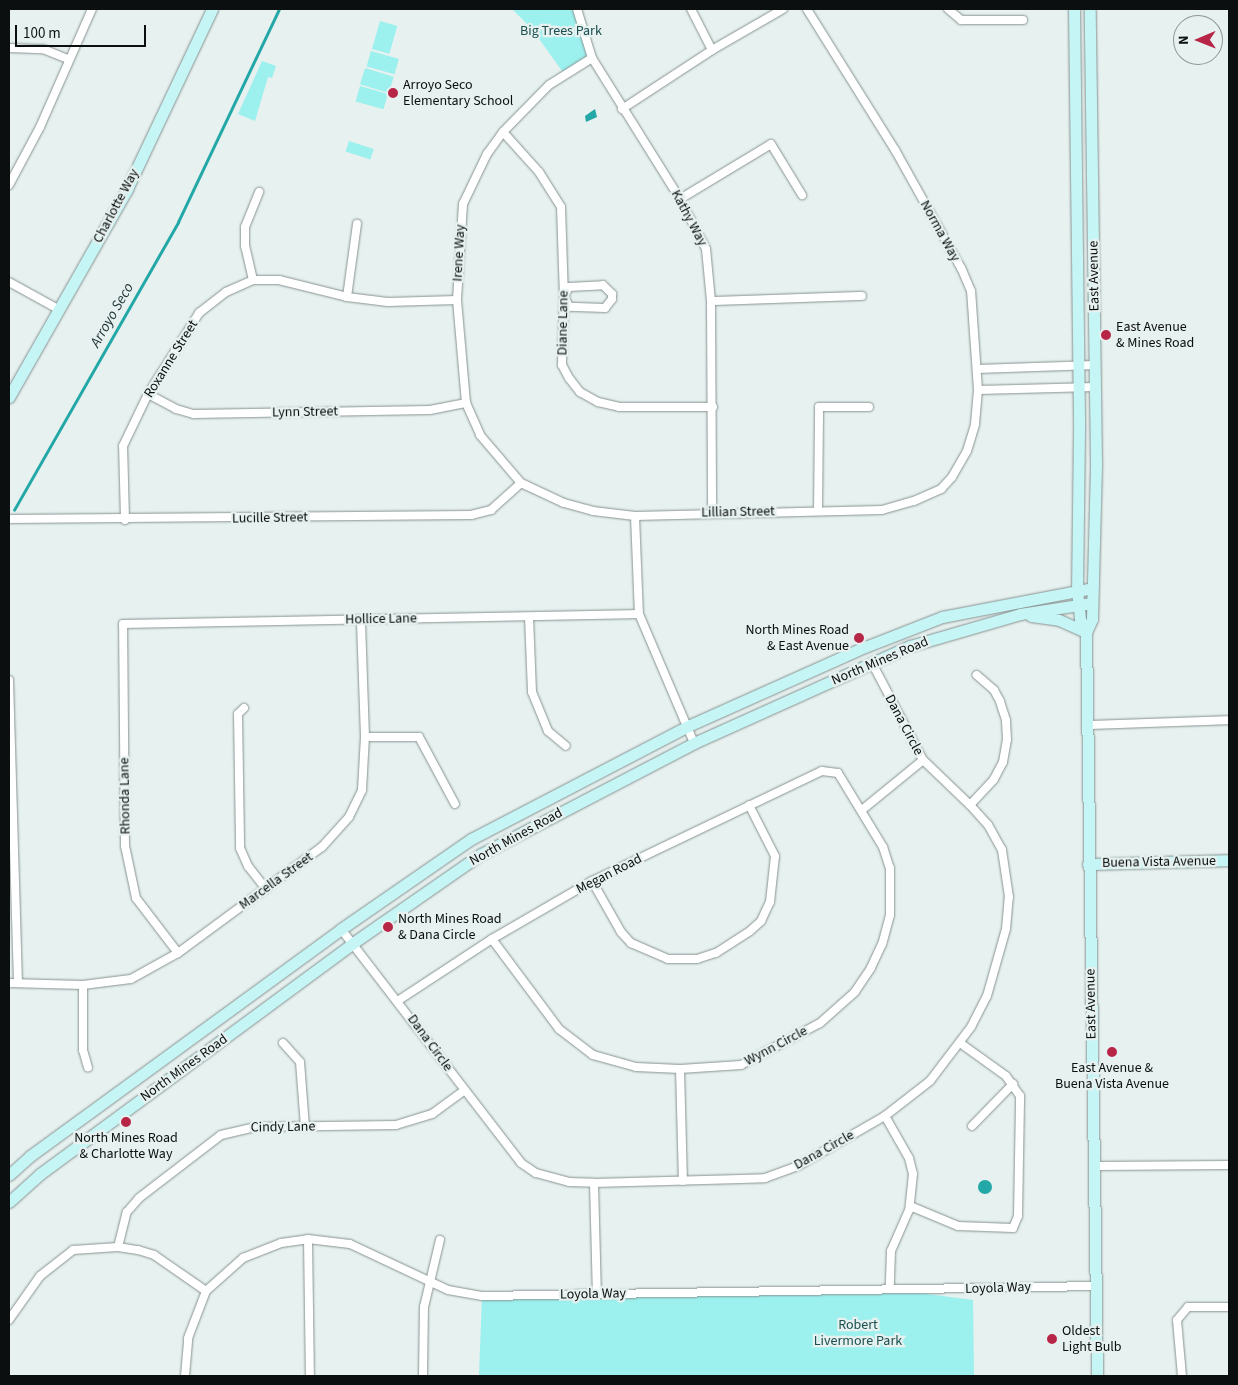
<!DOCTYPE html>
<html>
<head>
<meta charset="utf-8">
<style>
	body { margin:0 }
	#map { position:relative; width:1238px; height:1385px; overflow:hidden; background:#e6f1f0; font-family:"Source Sans 3",sans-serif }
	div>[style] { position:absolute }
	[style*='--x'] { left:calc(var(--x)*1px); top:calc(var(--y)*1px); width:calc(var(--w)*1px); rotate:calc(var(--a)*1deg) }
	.green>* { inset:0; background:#9cf0ee; transform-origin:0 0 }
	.water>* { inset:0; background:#24a8a7 }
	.round { border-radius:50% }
	.stream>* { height:2.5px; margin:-1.25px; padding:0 1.25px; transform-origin:1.25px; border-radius:1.25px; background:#24a8a7 }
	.roads { filter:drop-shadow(0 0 1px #889291) drop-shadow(0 0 1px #889291) }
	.street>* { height:8px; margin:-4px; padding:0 4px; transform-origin:4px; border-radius:4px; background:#fff }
	.secondary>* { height:11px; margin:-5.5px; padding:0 5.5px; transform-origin:5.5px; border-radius:5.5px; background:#c6f5f5 }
	.dots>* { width:14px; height:14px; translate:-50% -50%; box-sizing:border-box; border:2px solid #e6f1f0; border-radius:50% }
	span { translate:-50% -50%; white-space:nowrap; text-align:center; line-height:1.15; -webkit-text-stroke:4.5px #e6f1f0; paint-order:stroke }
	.park-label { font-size:14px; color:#1a4e4e }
	.poi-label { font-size:14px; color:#0c0f0f }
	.left { translate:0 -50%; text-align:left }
	.right { translate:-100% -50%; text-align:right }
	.street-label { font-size:14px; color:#0c0f0f }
	.water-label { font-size:15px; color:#1d3232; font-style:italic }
	.frame { position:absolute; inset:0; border:10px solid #0c0f0f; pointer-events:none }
	.north { position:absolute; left:1173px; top:15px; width:50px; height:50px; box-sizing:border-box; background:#e6f1f0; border:1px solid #8f9796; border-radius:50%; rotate:269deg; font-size:14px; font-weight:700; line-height:20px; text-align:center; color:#0c0f0f }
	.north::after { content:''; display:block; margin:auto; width:18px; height:22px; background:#b72647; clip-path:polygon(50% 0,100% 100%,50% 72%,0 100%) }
	.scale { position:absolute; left:15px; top:25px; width:131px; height:22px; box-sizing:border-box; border:2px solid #0c0f0f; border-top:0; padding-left:6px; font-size:15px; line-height:18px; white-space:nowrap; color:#0c0f0f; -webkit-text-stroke:4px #e6f1f0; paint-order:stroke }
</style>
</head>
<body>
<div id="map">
	<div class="green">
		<i style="clip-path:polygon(512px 9px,577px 9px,592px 58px,565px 75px,532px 29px)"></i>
		<i style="left:380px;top:21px;width:18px;height:29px;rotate:16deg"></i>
		<i style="left:371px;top:51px;width:29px;height:16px;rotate:16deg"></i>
		<i style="clip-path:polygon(262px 61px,276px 66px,272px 78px,268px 77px,255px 121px,238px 114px)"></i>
		<i style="left:365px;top:68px;width:30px;height:17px;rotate:17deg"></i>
		<i style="left:360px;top:86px;width:29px;height:16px;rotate:16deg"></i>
		<i style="left:349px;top:141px;width:26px;height:11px;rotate:18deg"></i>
		<i style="clip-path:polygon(890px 1289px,973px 1300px,974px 1376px,479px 1376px,482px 1296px)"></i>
	</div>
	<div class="water">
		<i style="clip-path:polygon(595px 109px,597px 117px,586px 122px,585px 116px)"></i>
		<i class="round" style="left:978px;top:1180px;width:14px;height:14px"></i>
	</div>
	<div class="stream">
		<i style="--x:14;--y:510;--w:331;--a:-60.3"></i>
		<i style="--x:178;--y:222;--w:236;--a:-64.6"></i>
	</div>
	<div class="roads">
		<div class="street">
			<i style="--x:577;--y:9;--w:51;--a:73"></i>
			<i style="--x:592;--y:58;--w:166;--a:58"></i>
			<i style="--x:680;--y:199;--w:56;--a:62.5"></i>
			<i style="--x:706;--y:249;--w:52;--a:84.5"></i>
			<i style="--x:711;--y:301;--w:211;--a:89.7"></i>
			<i style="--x:691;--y:9;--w:46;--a:62.9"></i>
			<i style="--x:948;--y:9;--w:17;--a:40"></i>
			<i style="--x:961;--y:20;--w:62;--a:0"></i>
			<i style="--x:9;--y:48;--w:34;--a:2"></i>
			<i style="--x:43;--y:49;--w:27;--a:22"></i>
			<i style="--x:592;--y:58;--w:51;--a:147.9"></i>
			<i style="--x:549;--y:85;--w:66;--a:134.4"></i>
			<i style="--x:503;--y:132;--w:27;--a:126"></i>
			<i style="--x:487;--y:154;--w:55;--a:115.6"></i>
			<i style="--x:463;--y:204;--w:96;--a:93.6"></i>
			<i style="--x:457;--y:300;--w:103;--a:85"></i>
			<i style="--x:466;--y:403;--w:35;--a:66"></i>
			<i style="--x:480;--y:435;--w:63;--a:49.5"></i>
			<i style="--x:521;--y:483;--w:47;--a:24.9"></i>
			<i style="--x:564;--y:503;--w:30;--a:15"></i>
			<i style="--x:593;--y:511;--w:42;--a:6.8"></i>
			<i style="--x:635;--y:516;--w:247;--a:-1.4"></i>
			<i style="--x:882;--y:510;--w:33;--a:-16"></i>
			<i style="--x:914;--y:501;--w:30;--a:-24"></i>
			<i style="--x:941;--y:489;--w:16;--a:-47"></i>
			<i style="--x:952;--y:477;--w:30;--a:-60"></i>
			<i style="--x:967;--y:451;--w:28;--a:-73"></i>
			<i style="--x:975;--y:424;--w:34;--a:-85"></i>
			<i style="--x:978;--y:390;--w:99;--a:-94"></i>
			<i style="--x:971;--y:291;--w:25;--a:-113"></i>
			<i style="--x:961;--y:268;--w:135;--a:-119.2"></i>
			<i style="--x:895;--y:150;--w:166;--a:-122"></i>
			<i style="--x:622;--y:109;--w:108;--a:-33.2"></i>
			<i style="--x:712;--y:50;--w:82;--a:-30"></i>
			<i style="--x:503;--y:132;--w:54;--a:48"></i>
			<i style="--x:539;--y:172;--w:41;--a:57.8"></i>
			<i style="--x:561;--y:207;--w:89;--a:88.1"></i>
			<i style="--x:564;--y:296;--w:69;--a:91.7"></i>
			<i style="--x:562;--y:365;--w:15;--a:62"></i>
			<i style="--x:569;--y:378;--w:18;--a:52"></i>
			<i style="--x:580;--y:392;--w:21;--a:29"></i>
			<i style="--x:598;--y:402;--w:22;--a:13"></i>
			<i style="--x:619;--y:407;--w:94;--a:0"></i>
			<i style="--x:9;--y:185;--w:66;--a:-61.9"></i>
			<i style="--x:40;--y:127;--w:129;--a:-66.2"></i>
			<i style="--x:680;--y:199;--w:106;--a:-31.1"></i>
			<i style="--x:771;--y:144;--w:60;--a:58.7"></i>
			<i style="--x:253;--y:280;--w:35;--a:-103"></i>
			<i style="--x:245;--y:246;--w:19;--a:-90"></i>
			<i style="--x:245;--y:227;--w:38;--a:-68"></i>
			<i style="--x:9;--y:282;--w:58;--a:28.8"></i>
			<i style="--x:603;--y:285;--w:13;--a:45"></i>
			<i style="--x:612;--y:294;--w:5;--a:90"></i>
			<i style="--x:612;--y:299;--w:11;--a:128"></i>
			<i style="--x:605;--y:308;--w:36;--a:-178"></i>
			<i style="--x:569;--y:307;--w:12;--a:-114"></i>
			<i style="--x:564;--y:296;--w:10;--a:-61"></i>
			<i style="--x:569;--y:287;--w:34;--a:-3"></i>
			<i style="--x:347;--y:297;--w:74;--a:-82.2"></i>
			<i style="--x:711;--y:301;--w:151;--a:-1.9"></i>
			<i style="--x:977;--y:369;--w:118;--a:-1.9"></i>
			<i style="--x:978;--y:390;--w:117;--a:-1.5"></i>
			<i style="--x:148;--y:394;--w:32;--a:28"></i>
			<i style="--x:176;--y:409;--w:19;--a:16"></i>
			<i style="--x:194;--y:414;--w:236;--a:-1"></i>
			<i style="--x:430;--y:410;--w:37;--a:-11"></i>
			<i style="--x:818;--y:511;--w:104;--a:-89.4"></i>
			<i style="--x:819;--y:407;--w:50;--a:0"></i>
			<i style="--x:635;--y:516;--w:98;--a:87.7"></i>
			<i style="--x:639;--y:614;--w:140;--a:66.9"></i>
			<i style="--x:9;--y:519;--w:462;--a:-0.5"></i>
			<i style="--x:471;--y:515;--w:21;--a:-14"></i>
			<i style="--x:491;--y:510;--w:40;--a:-42"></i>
			<i style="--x:125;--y:520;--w:74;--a:-91.5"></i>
			<i style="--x:123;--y:446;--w:58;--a:-64.3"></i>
			<i style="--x:148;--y:394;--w:96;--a:-57.8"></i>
			<i style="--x:199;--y:313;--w:34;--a:-38"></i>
			<i style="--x:226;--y:292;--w:30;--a:-24"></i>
			<i style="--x:253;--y:280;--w:26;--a:0"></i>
			<i style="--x:279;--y:280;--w:70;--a:14"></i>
			<i style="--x:347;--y:297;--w:41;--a:7"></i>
			<i style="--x:388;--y:302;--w:69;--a:-1.7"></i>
			<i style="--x:529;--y:617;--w:75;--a:87.7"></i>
			<i style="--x:532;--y:692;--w:42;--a:67.7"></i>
			<i style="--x:548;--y:731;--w:23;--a:40"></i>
			<i style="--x:9;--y:680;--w:302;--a:88.3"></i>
			<i style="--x:244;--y:708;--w:8;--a:135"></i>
			<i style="--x:238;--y:714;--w:134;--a:89.1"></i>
			<i style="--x:240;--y:848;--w:20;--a:66"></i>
			<i style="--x:248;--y:866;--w:29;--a:52"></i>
			<i style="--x:1087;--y:725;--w:142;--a:-2"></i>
			<i style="--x:365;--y:737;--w:54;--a:0"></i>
			<i style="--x:419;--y:737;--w:76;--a:61.8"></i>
			<i style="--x:970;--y:805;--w:35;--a:-47"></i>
			<i style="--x:994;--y:779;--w:19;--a:-62"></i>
			<i style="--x:1003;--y:762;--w:22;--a:-80"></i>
			<i style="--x:1007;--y:740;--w:20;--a:-93"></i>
			<i style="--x:1006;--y:720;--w:20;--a:-108"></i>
			<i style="--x:1000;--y:701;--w:13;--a:-119"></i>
			<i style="--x:994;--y:690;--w:23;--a:-139"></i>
			<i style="--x:863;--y:809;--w:77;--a:-39.2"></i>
			<i style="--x:592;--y:881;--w:59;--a:60.4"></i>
			<i style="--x:621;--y:932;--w:15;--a:48"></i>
			<i style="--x:631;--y:943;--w:40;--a:23.4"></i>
			<i style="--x:668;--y:959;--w:29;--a:0"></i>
			<i style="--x:697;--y:959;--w:20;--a:-18"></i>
			<i style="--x:716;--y:953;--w:40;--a:-32.9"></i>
			<i style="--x:750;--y:931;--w:15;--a:-42"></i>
			<i style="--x:761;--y:921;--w:21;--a:-65"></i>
			<i style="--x:770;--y:902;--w:46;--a:-83.8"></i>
			<i style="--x:775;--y:856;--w:57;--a:-117"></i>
			<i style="--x:341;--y:929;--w:295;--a:52.4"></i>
			<i style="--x:521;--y:1163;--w:18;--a:34"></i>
			<i style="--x:536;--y:1173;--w:34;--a:15"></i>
			<i style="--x:569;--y:1182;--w:25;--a:2"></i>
			<i style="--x:594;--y:1183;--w:147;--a:-1.6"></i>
			<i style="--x:741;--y:1179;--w:24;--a:-2"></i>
			<i style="--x:765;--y:1178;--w:35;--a:-20"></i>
			<i style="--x:798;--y:1166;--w:100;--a:-29.9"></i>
			<i style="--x:885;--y:1116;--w:57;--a:-37.9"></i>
			<i style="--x:930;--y:1081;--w:68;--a:-52.8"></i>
			<i style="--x:971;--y:1027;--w:35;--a:-63"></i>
			<i style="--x:987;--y:996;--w:70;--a:-74.2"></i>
			<i style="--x:1006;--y:929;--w:32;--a:-85"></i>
			<i style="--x:1009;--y:897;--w:48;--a:-98.5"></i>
			<i style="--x:1002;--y:850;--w:29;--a:-119"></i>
			<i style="--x:988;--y:825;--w:27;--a:-132"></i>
			<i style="--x:970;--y:805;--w:65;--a:-136.2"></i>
			<i style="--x:923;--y:760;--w:110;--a:-117.7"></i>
			<i style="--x:178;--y:953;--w:69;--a:-127.4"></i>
			<i style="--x:136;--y:898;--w:53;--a:-101.9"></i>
			<i style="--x:125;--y:846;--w:222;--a:-90.5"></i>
			<i style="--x:123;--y:624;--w:516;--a:-1.11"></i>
			<i style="--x:9;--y:983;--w:74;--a:1.5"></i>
			<i style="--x:83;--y:985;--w:48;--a:-7.1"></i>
			<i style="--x:131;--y:979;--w:54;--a:-29"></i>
			<i style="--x:178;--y:953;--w:179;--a:-36.4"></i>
			<i style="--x:322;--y:847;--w:40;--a:-48"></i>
			<i style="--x:349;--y:817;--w:30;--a:-64"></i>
			<i style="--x:362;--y:790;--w:53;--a:-86.8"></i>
			<i style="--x:365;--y:737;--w:117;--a:-92"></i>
			<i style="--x:83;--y:985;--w:65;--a:90"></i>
			<i style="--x:83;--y:1050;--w:18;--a:74"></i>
			<i style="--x:399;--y:1000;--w:111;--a:-33.3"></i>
			<i style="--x:492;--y:939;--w:116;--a:-30.1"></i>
			<i style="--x:592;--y:881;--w:255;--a:-25.6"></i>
			<i style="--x:822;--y:771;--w:16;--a:7"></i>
			<i style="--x:838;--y:773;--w:87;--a:58.7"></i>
			<i style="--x:883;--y:847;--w:22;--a:72"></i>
			<i style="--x:890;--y:868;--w:47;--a:90"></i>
			<i style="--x:890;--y:915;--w:30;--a:105"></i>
			<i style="--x:882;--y:944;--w:26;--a:115"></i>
			<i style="--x:871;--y:968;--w:29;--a:124"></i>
			<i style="--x:855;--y:992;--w:47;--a:138.5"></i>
			<i style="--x:820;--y:1023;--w:89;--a:152"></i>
			<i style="--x:741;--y:1065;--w:61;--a:176.2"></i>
			<i style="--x:680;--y:1069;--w:44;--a:-177.4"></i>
			<i style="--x:636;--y:1067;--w:45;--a:-164.4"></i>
			<i style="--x:593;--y:1055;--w:43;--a:-142.6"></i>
			<i style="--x:559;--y:1029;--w:112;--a:-126.7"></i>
			<i style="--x:283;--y:1043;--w:25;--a:48"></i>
			<i style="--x:300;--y:1062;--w:65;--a:85.6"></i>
			<i style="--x:680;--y:1069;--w:112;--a:88.5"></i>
			<i style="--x:885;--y:1116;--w:48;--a:60.3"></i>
			<i style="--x:909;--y:1158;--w:16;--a:76"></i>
			<i style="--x:913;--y:1174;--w:36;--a:96"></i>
			<i style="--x:909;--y:1210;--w:45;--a:113.7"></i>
			<i style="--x:891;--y:1251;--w:38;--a:92"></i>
			<i style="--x:972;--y:1126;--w:59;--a:-45.7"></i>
			<i style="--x:1093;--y:1166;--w:136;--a:-0.4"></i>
			<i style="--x:594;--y:1183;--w:111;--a:88.5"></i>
			<i style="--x:910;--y:1206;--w:52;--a:22.6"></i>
			<i style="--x:958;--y:1226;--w:55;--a:2.1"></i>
			<i style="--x:1013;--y:1228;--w:13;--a:-67"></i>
			<i style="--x:1018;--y:1216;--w:120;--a:-89"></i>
			<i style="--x:1020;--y:1096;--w:24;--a:-125"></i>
			<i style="--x:1006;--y:1076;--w:57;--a:-144.3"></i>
			<i style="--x:308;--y:1239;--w:137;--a:89.2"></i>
			<i style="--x:118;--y:1247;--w:36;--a:-76"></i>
			<i style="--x:127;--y:1212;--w:18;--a:-49"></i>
			<i style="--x:139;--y:1198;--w:103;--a:-37.5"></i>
			<i style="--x:221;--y:1135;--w:37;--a:-13"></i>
			<i style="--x:257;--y:1127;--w:139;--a:-0.8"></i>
			<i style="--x:396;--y:1125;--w:38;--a:-17"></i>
			<i style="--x:432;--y:1114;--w:39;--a:-36"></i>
			<i style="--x:9;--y:1320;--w:54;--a:-54.8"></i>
			<i style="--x:40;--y:1276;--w:42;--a:-38.2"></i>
			<i style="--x:73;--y:1250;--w:45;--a:-3.8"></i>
			<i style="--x:118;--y:1247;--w:20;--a:9"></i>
			<i style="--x:138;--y:1250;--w:17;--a:17"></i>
			<i style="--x:154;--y:1255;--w:63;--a:34.7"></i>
			<i style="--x:185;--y:1376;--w:38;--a:-85"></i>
			<i style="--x:188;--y:1338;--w:50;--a:-69"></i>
			<i style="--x:206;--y:1291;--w:50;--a:-41.7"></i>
			<i style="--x:243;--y:1258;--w:41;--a:-21.5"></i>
			<i style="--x:281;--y:1243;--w:27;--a:-8"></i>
			<i style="--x:308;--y:1239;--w:42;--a:6.8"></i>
			<i style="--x:350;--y:1244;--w:108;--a:25.1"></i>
			<i style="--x:448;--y:1290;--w:35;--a:10"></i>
			<i style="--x:482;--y:1296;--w:614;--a:-0.93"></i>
			<i style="--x:423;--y:1376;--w:69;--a:-89.2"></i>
			<i style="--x:424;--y:1307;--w:69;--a:-76.6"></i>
			<i style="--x:1182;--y:1376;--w:56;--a:-95.1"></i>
			<i style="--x:1177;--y:1320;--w:17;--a:-50"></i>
			<i style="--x:1188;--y:1307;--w:41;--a:0"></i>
		</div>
		<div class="secondary">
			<i style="--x:1074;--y:9;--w:421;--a:89.3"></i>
			<i style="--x:1079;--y:430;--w:160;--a:90.7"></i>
			<i style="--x:1077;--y:590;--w:30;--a:84"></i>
			<i style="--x:1080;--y:620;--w:13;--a:63"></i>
			<i style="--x:1086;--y:632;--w:744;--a:89.15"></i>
			<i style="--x:9;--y:397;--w:239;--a:-60.4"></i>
			<i style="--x:127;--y:189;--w:199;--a:-64.7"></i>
			<i style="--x:1031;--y:616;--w:28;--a:8"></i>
			<i style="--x:1059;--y:620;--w:30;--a:24"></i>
			<i style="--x:1086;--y:632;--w:14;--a:-65"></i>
			<i style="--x:1092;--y:619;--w:157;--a:-88.5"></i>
			<i style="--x:1096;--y:462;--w:453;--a:-90.8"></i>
			<i style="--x:1088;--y:864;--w:141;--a:-1.6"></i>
			<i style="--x:9;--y:1175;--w:28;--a:-42"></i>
			<i style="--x:30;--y:1156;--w:385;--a:-36.1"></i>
			<i style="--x:341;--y:929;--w:158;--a:-34.7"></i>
			<i style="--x:471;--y:839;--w:245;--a:-27.5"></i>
			<i style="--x:688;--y:726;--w:194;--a:-24.1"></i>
			<i style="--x:865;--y:647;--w:83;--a:-21.3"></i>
			<i style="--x:942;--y:617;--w:153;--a:-10.9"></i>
			<i style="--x:9;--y:1202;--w:42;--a:-42.1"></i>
			<i style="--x:40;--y:1174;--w:389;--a:-36.4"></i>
			<i style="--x:353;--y:943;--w:156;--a:-34.8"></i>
			<i style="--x:481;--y:854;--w:240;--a:-27.5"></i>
			<i style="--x:694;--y:743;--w:237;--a:-24.2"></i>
			<i style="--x:910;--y:646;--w:115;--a:-16.2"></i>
			<i style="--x:1020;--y:614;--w:73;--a:-8.7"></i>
		</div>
	</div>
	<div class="dots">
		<i style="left:393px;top:93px;background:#b72647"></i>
		<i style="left:1106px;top:335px;background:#b72647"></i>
		<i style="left:859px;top:638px;background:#b72647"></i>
		<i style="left:388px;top:927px;background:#b72647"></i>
		<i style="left:1112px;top:1052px;background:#b72647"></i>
		<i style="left:126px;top:1122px;background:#b72647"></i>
		<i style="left:1052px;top:1339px;background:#b72647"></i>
	</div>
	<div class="park-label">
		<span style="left:561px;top:31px">Big Trees Park</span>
		<span style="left:858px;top:1333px">Robert<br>Livermore Park</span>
	</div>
	<div class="poi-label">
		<span class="left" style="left:403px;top:93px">Arroyo Seco<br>Elementary School</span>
		<span class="left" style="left:1116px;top:335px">East Avenue<br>&amp; Mines Road</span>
		<span class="right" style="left:849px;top:638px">North Mines Road<br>&amp; East Avenue</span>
		<span class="left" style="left:398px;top:927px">North Mines Road<br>&amp; Dana Circle</span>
		<span style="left:1112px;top:1076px">East Avenue &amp;<br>Buena Vista Avenue</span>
		<span style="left:126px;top:1146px">North Mines Road<br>&amp; Charlotte Way</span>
		<span class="left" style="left:1062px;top:1339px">Oldest<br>Light Bulb</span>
	</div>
	<div class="street-label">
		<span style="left:116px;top:206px;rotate:-62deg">Charlotte Way</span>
		<span style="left:689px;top:218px;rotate:62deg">Kathy Way</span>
		<span style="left:940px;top:231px;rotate:61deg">Norma Way</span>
		<span style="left:459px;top:253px;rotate:-87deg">Irene Way</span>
		<span style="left:1094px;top:276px;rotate:-91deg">East Avenue</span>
		<span style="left:563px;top:323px;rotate:-89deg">Diane Lane</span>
		<span style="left:171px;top:359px;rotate:-58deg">Roxanne Street</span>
		<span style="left:305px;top:412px;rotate:-1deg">Lynn Street</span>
		<span style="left:738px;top:512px;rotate:-1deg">Lillian Street</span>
		<span style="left:270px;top:518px;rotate:-1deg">Lucille Street</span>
		<span style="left:381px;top:619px;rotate:-1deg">Hollice Lane</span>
		<span style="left:880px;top:661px;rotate:-23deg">North Mines Road</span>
		<span style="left:904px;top:725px;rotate:62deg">Dana Circle</span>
		<span style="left:125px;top:796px;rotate:-91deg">Rhonda Lane</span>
		<span style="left:516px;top:837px;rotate:-29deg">North Mines Road</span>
		<span style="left:1159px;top:862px;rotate:-1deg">Buena Vista Avenue</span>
		<span style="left:609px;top:874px;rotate:-27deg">Megan Road</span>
		<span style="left:276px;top:881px;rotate:-36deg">Marcella Street</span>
		<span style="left:1091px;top:1004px;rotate:-91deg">East Avenue</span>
		<span style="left:430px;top:1043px;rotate:54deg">Dana Circle</span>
		<span style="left:776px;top:1046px;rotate:-28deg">Wynn Circle</span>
		<span style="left:184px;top:1068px;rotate:-36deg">North Mines Road</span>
		<span style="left:283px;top:1127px;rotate:-1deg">Cindy Lane</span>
		<span style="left:824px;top:1150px;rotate:-29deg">Dana Circle</span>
		<span style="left:998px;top:1288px;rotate:-2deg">Loyola Way</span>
		<span style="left:593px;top:1294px;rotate:-1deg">Loyola Way</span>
	</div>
	<div class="water-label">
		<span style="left:112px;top:315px;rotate:-60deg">Arroyo Seco</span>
	</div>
	<div class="frame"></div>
	<div class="north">N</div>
	<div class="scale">100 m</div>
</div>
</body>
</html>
